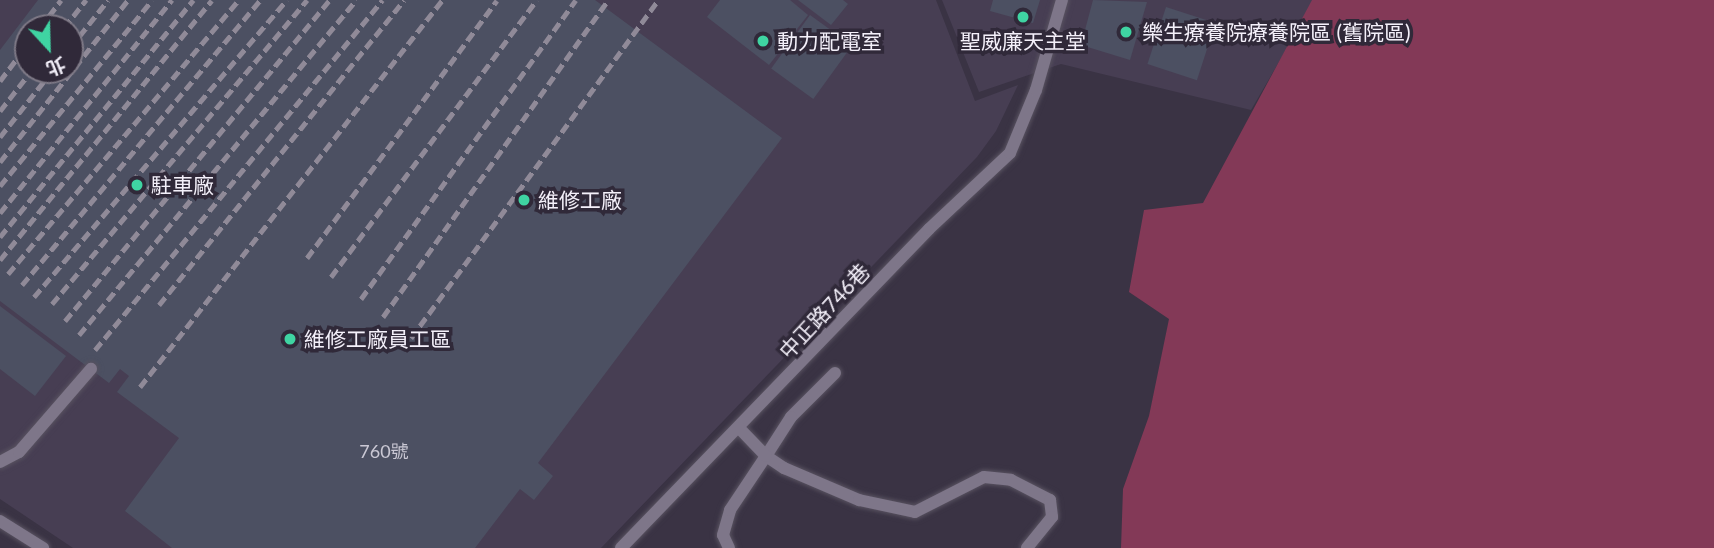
<!DOCTYPE html>
<html>
<head>
<meta charset="utf-8">
<style>
	body { margin:0 }
	#map { position:relative; width:1714px; height:548px; overflow:hidden; background:#3a3344; font-family:Lato,"Noto Sans TC",sans-serif }
	div>[style] { position:absolute }
	[style*='--x'] { left:calc(var(--x)*1px); top:calc(var(--y)*1px); width:calc(var(--w)*1px); rotate:calc(var(--a)*1deg) }
	.built>* { inset:0; background:#473e53 }
	.green>* { inset:0; background:#833957 }
	.building>* { inset:0; background:#4c5062; transform-origin:0 0 }
	.roads { filter:drop-shadow(0 0 2px #585260) drop-shadow(0 0 2px #585260) }
	.service>* { height:12px; margin:-6px; padding:0 6px; transform-origin:6px; border-radius:6px; background:#7e7689 }
	.rail>* { height:5px; margin-top:-2.5px; transform-origin:0; background:repeating-linear-gradient(90deg,#908a98 0 10px,transparent 0 15px) }
	.dots>* { width:19px; height:19px; translate:-50% -50%; box-sizing:border-box; border:4px solid #302939; border-radius:50% }
	span { translate:-50% -50%; white-space:nowrap; text-align:center; line-height:1.15; -webkit-text-stroke:7px #302939; paint-order:stroke }
	.number-label { font-size:18px; color:#cac8d4 }
	.number-label span { -webkit-text-stroke-width:0 }
	.poi-label { font-size:21px; color:#f4f0fa }
	.left { translate:0 -50%; text-align:left }
	.street-label { font-size:21px; color:#f4f0fa }
	.north { position:absolute; left:14px; top:14px; width:70px; height:70px; box-sizing:border-box; background:#302939; border:2px solid #7e7986; border-radius:50%; rotate:158deg; font-size:19px; font-weight:700; line-height:28px; text-align:center; color:#f4f0fa }
	.north::after { content:''; display:block; margin:auto; width:24px; height:32px; background:#3fd4a2; clip-path:polygon(50% 0,100% 100%,50% 72%,0 100%) }
</style>
</head>
<body>
<div id="map">
	<div class="built">
		<i style="clip-path:polygon(evenodd,0 0,936px 0,975px 101px,1018px 85px,996px 131px,977px 157px,601px 548px,73px 548px,0 499px,0 0,28px 28px,70px 28px,70px 70px,28px 70px,28px 28px)"></i>
		<i style="clip-path:polygon(942px 0,1315px 0,1251px 110px,1061px 64px,979px 92px)"></i>
	</div>
	<div class="green">
		<i style="clip-path:polygon(1312px 0,1714px 0,1714px 548px,1121px 548px,1123px 489px,1149px 416px,1169px 319px,1129px 292px,1144px 210px,1203px 203px)"></i>
	</div>
	<div class="building">
		<i style="clip-path:polygon(evenodd,38px 0,595px 0,782px 138px,538px 463px,553px 476px,534px 500px,520px 489px,475px 548px,172px 548px,125px 511px,179px 438px,117px 392px,129px 376px,120px 369px,109px 383px,0 301px,0 50px,38px 0,28px 28px,70px 28px,70px 70px,28px 70px,28px 28px)"></i>
		<i style="clip-path:polygon(720px 0,790px 0,808px 15px,769px 65px,707px 17px)"></i>
		<i style="clip-path:polygon(798px 0,843px 0,848px 4px,831px 25px)"></i>
		<i style="clip-path:polygon(993px 0,1040px 0,1033px 23px,990px 11px)"></i>
		<i style="clip-path:polygon(1093px 0,1147px 2px,1130px 60px,1081px 45px)"></i>
		<i style="left:1166px;top:7px;width:52px;height:60px;rotate:18deg"></i>
		<i style="left:810px;top:15px;width:52px;height:66px;rotate:36deg"></i>
		<i style="clip-path:polygon(0 306px,66px 356px,35px 396px,0 369px)"></i>
	</div>
	<div class="roads">
		<div class="service">
			<i style="--x:835;--y:373;--w:62;--a:135"></i>
			<i style="--x:791;--y:417;--w:46;--a:122.7"></i>
			<i style="--x:766;--y:456;--w:22;--a:34"></i>
			<i style="--x:784;--y:468;--w:82;--a:23.1"></i>
			<i style="--x:859;--y:500;--w:57;--a:12.1"></i>
			<i style="--x:915;--y:512;--w:77;--a:-26.9"></i>
			<i style="--x:984;--y:477;--w:27;--a:6"></i>
			<i style="--x:1011;--y:480;--w:44;--a:27.1"></i>
			<i style="--x:1050;--y:500;--w:17;--a:83"></i>
			<i style="--x:1052;--y:517;--w:40;--a:129"></i>
			<i style="--x:0;--y:462;--w:21;--a:-28"></i>
			<i style="--x:19;--y:452;--w:110;--a:-49.1"></i>
			<i style="--x:0;--y:521;--w:51;--a:32.1"></i>
			<i style="--x:621;--y:548;--w:443;--a:-46"></i>
			<i style="--x:929;--y:229;--w:111;--a:-43.2"></i>
			<i style="--x:1010;--y:153;--w:68;--a:-67.6"></i>
			<i style="--x:1036;--y:90;--w:94;--a:-73.9"></i>
			<i style="--x:729;--y:548;--w:14;--a:-115"></i>
			<i style="--x:723;--y:535;--w:26;--a:-74"></i>
			<i style="--x:730;--y:510;--w:65;--a:-56.3"></i>
			<i style="--x:766;--y:456;--w:39;--a:-134"></i>
		</div>
	</div>
	<div class="rail">
		<i style="--x:40;--y:28;--w:35;--a:-53"></i>
		<i style="--x:64;--y:28;--w:36;--a:-52"></i>
		<i style="--x:70;--y:48;--w:61;--a:-51.6"></i>
		<i style="--x:0;--y:81;--w:46;--a:-52.9"></i>
		<i style="--x:0;--y:111;--w:52;--a:-52"></i>
		<i style="--x:0;--y:137;--w:85;--a:-51.7"></i>
		<i style="--x:0;--y:162;--w:206;--a:-51.7"></i>
		<i style="--x:0;--y:186;--w:240;--a:-50.7"></i>
		<i style="--x:0;--y:213;--w:274;--a:-51.1"></i>
		<i style="--x:0;--y:237;--w:306;--a:-50.8"></i>
		<i style="--x:307;--y:258;--w:320;--a:-53.6"></i>
		<i style="--x:0;--y:260;--w:335;--a:-50.8"></i>
		<i style="--x:8;--y:274;--w:358;--a:-49.9"></i>
		<i style="--x:331;--y:277;--w:345;--a:-53.4"></i>
		<i style="--x:22;--y:285;--w:371;--a:-50.1"></i>
		<i style="--x:34;--y:297;--w:390;--a:-49.6"></i>
		<i style="--x:361;--y:299;--w:368;--a:-54.3"></i>
		<i style="--x:52;--y:304;--w:397;--a:-50"></i>
		<i style="--x:159;--y:305;--w:391;--a:-51.2"></i>
		<i style="--x:383;--y:317;--w:389;--a:-54.6"></i>
		<i style="--x:65;--y:321;--w:416;--a:-50.5"></i>
		<i style="--x:79;--y:335;--w:435;--a:-50.4"></i>
		<i style="--x:411;--y:338;--w:419;--a:-53.8"></i>
		<i style="--x:95;--y:350;--w:453;--a:-50.6"></i>
		<i style="--x:140;--y:387;--w:491;--a:-52"></i>
	</div>
	<div class="dots">
		<i style="left:1023px;top:17px;background:#3fd4a2"></i>
		<i style="left:1126px;top:32px;background:#3fd4a2"></i>
		<i style="left:763px;top:41px;background:#3fd4a2"></i>
		<i style="left:137px;top:185px;background:#3fd4a2"></i>
		<i style="left:524px;top:200px;background:#3fd4a2"></i>
		<i style="left:290px;top:339px;background:#3fd4a2"></i>
	</div>
	<div class="number-label">
		<span style="left:384px;top:451px">760號</span>
	</div>
	<div class="poi-label">
		<span class="left" style="left:1142px;top:32px">樂生療養院療養院區 (舊院區)</span>
		<span class="left" style="left:777px;top:41px">動力配電室</span>
		<span style="left:1023px;top:41px">聖威廉天主堂</span>
		<span class="left" style="left:151px;top:185px">駐車廠</span>
		<span class="left" style="left:538px;top:200px">維修工廠</span>
		<span class="left" style="left:304px;top:339px">維修工廠員工區</span>
	</div>
	<div class="street-label">
		<span style="left:824px;top:311px;rotate:-47deg">中正路746巷</span>
	</div>
	<div class="north">北</div>
</div>
</body>
</html>
